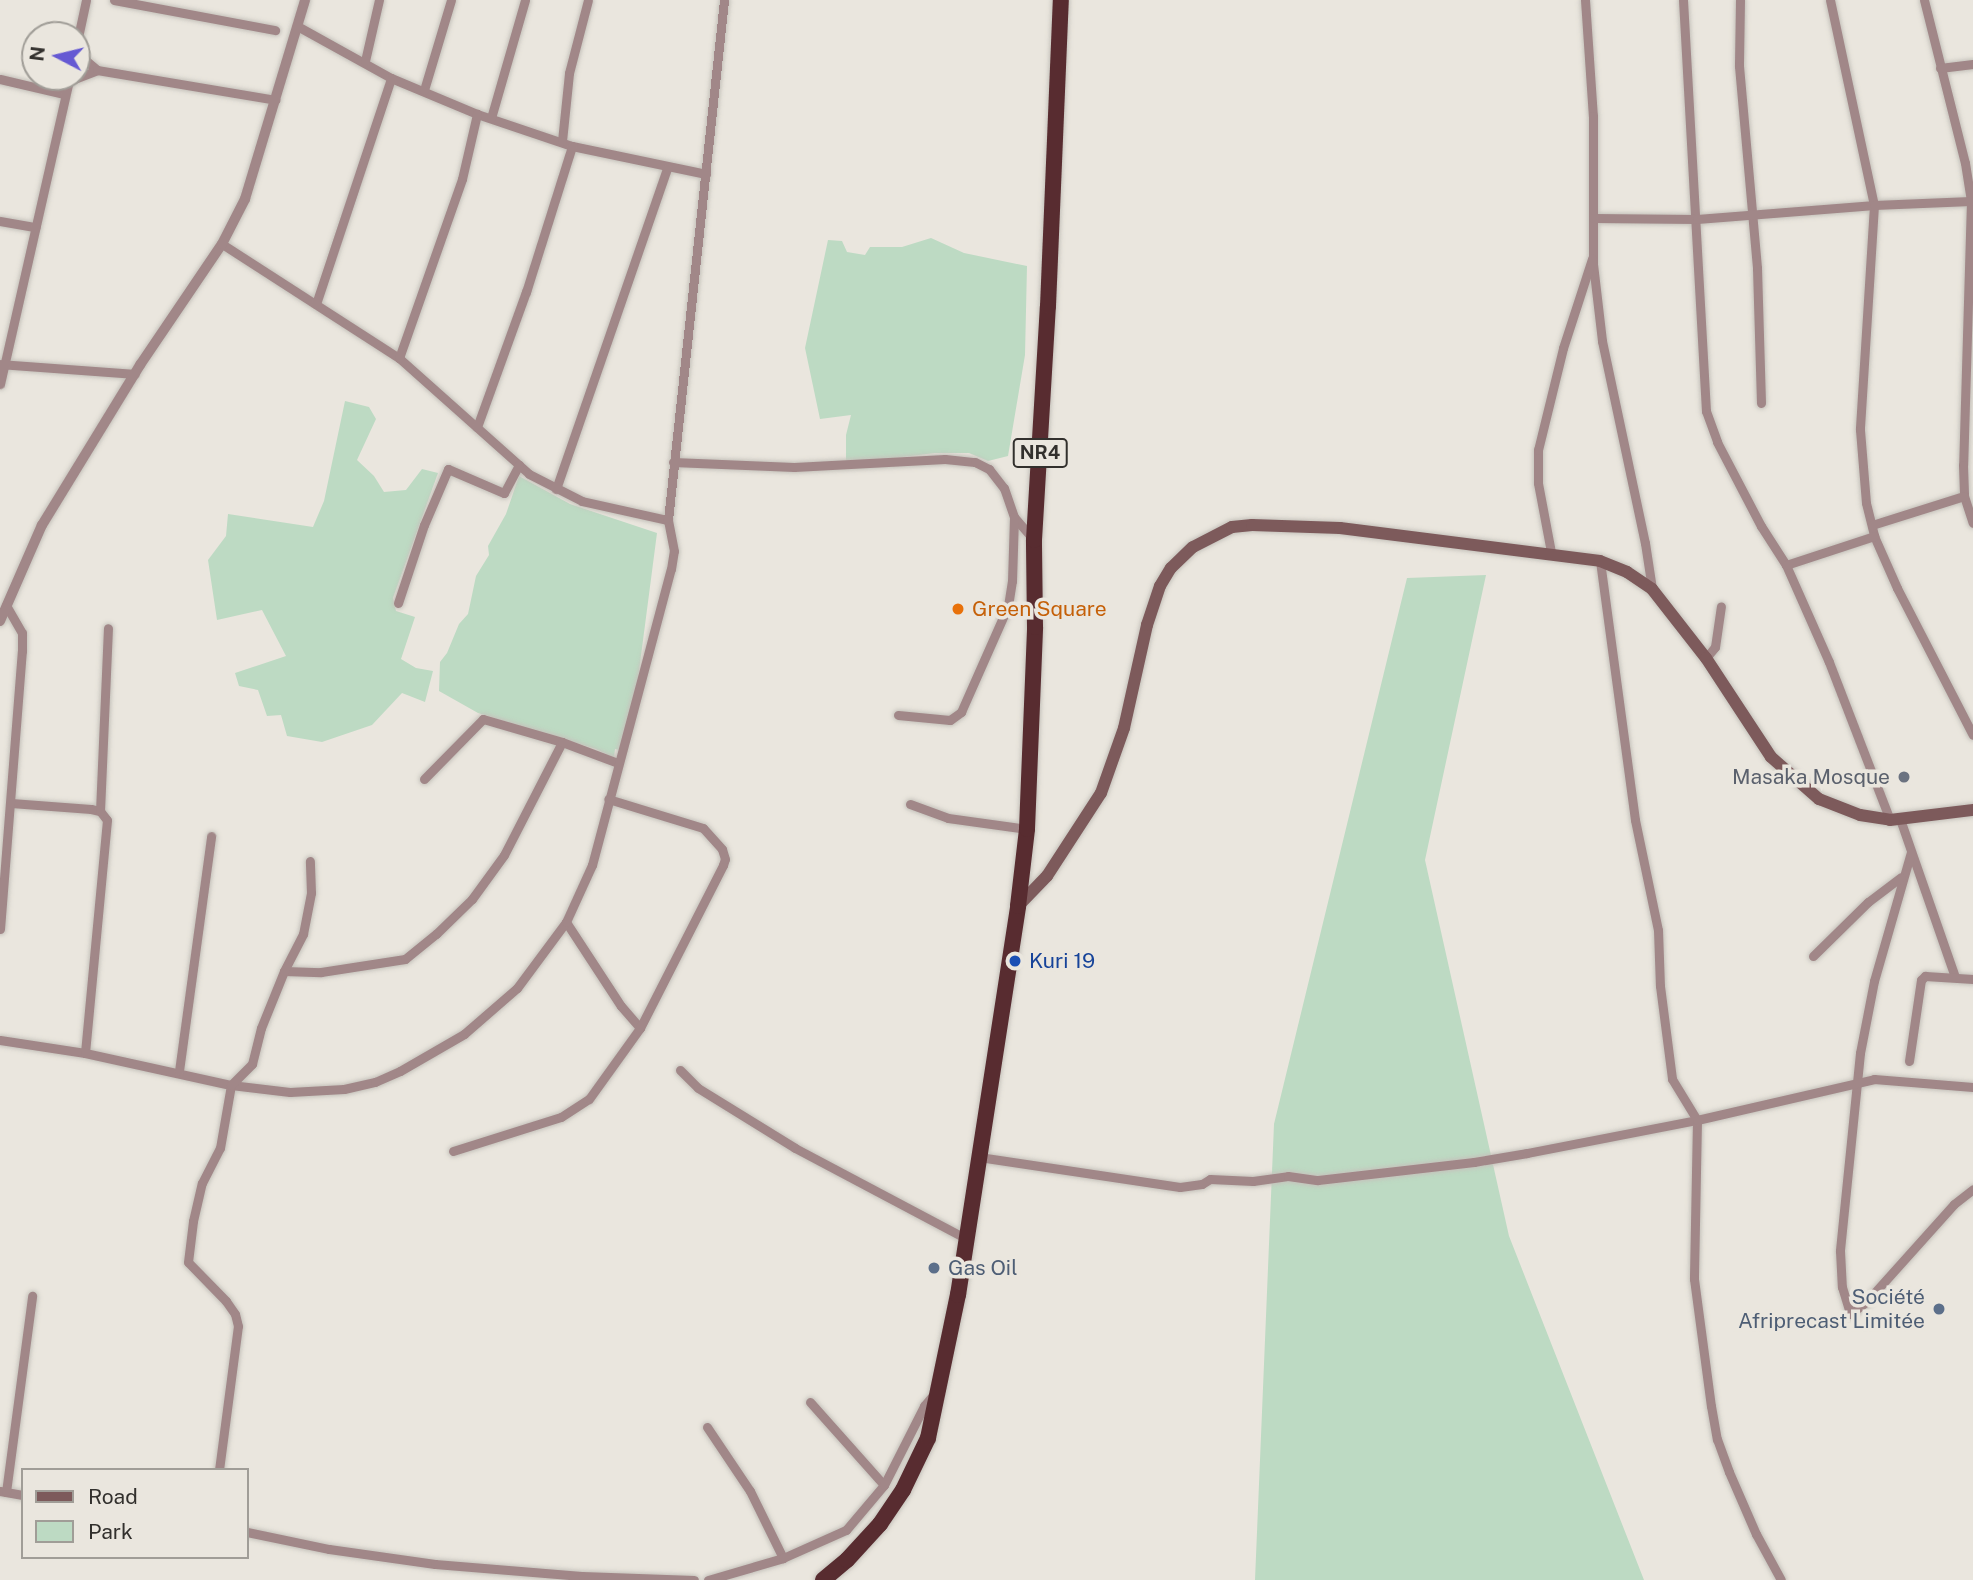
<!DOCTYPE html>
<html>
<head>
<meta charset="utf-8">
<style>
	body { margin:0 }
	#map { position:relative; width:1973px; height:1580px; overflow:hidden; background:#eae6de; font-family:"Public Sans",sans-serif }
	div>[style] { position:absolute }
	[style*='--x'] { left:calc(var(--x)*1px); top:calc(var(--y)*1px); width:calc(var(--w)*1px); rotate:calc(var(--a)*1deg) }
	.green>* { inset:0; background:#bddac3 }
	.roads { filter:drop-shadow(0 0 2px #c5c2bb) drop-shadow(0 0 2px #c5c2bb) }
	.minor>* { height:9px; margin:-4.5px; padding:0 4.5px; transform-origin:4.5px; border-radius:4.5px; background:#a18788 }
	.tertiary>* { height:10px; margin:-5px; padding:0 5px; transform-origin:5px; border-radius:5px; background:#a18788 }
	.secondary>* { height:12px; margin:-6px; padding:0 6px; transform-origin:6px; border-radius:6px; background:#7d5a5b }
	.trunk>* { height:16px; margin:-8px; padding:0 8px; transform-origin:8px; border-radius:8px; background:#582c30 }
	.dots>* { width:19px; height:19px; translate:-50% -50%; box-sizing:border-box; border:4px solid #eae6de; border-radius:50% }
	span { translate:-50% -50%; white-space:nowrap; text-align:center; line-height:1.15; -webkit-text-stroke:7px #eae6de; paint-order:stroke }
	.shield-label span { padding:2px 5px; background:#eae6de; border:2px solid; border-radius:5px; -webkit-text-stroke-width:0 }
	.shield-label { font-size:19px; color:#32302d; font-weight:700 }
	.food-label { font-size:21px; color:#c56008 }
	.left { translate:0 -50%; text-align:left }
	.worship-label { font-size:21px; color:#5b616d }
	.right { translate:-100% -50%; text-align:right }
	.transit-label { font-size:21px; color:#164399 }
	.service-label { font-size:21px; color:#4e5e75 }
	.legend { position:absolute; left:21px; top:1468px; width:228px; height:91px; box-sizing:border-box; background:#eae6de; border:2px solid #a09d97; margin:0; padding:9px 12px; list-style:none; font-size:21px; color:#32302d }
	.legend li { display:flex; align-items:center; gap:14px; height:35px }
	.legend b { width:35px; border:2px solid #a09d97 }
	.north { position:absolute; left:21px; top:21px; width:70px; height:70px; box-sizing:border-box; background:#eae6de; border:2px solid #a09d97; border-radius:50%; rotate:277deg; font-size:19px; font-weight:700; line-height:28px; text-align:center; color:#32302d }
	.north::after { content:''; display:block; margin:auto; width:24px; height:32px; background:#6559d3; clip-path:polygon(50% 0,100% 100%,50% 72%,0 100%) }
</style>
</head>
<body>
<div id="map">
	<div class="green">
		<i style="clip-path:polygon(931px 238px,964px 253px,1027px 266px,1025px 355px,1008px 456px,988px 461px,969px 453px,935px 453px,846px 464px,846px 435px,851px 415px,820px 419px,805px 348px,828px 240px,842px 241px,847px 252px,865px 255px,870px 247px,902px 247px)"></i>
		<i style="clip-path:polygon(345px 401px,369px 407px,376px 419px,357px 460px,374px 476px,384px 492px,406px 490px,422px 469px,438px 473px,393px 598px,396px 611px,415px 617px,401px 659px,416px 668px,433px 671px,425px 702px,402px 693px,372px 725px,322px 742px,287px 736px,281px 715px,267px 716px,258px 690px,239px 686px,235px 673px,286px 656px,262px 610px,217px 620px,208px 560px,226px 536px,228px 514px,313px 527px,324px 501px)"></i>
		<i style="clip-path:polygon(519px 476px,570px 504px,657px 533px,636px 694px,620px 750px,615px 749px,614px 758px,596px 749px,478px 713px,439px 691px,440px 662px,447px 653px,459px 624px,468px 614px,476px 576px,489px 555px,488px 546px,506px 514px)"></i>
		<i style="clip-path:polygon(1486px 575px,1425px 860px,1509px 1236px,1644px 1580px,1255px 1580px,1274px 1124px,1407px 578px)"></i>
	</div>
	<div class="roads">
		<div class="minor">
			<i style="--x:114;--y:0;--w:164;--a:10.6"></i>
			<i style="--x:1585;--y:0;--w:116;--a:86.1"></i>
			<i style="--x:1593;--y:116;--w:148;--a:90"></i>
			<i style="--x:1593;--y:264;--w:78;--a:83.3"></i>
			<i style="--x:1602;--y:341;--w:207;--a:78"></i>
			<i style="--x:1645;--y:543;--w:47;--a:81.3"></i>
			<i style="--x:1683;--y:0;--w:412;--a:86.8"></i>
			<i style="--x:1706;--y:411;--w:33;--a:70"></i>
			<i style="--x:1717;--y:442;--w:95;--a:62.4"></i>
			<i style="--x:1761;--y:526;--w:46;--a:57.3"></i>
			<i style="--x:1786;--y:565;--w:106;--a:66.1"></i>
			<i style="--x:1829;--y:662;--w:169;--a:68.9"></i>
			<i style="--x:1740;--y:0;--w:66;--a:90.9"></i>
			<i style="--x:1739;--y:66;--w:203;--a:84.9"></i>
			<i style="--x:1757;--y:268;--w:135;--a:88.3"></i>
			<i style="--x:1830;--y:0;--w:210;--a:77.9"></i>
			<i style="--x:1874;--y:205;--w:225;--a:93.6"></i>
			<i style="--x:1860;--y:430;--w:73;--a:85.3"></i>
			<i style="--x:1866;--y:503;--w:34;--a:76"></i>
			<i style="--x:1874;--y:536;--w:57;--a:66.1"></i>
			<i style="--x:1897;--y:588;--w:165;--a:62.7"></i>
			<i style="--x:1924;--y:0;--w:168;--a:75.9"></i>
			<i style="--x:1965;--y:163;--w:38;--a:81"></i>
			<i style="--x:1971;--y:201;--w:264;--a:91.7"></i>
			<i style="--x:1963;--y:465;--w:31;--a:88"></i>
			<i style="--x:1964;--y:496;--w:28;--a:72"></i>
			<i style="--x:299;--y:27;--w:105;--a:29"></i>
			<i style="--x:391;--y:78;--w:93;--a:22.7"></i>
			<i style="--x:477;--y:114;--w:100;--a:18.6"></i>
			<i style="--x:572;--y:146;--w:137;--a:11.8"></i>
			<i style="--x:77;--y:42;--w:43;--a:-77.9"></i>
			<i style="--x:77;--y:53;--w:26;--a:40"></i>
			<i style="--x:365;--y:61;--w:63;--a:-77.1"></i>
			<i style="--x:1940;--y:68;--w:33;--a:-7"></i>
			<i style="--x:0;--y:79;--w:66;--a:13.2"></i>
			<i style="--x:69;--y:81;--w:30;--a:-21"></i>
			<i style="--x:97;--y:70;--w:181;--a:9.5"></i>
			<i style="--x:424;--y:90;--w:94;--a:-73.3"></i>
			<i style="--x:491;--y:118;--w:123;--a:-73.9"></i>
			<i style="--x:562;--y:141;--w:68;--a:-84.1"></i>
			<i style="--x:569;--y:73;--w:75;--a:-75.4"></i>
			<i style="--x:1593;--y:218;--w:104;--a:0.6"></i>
			<i style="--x:1697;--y:219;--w:178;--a:-4.5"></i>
			<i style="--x:1874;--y:205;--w:97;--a:-2.4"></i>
			<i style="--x:0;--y:221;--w:36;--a:10"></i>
			<i style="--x:222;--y:244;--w:211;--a:32.8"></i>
			<i style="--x:399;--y:358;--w:174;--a:41.7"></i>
			<i style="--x:529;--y:474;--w:59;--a:27"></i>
			<i style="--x:582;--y:501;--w:88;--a:12.5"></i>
			<i style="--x:316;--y:304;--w:238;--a:-71.6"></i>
			<i style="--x:399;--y:358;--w:190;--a:-70.6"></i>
			<i style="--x:462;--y:179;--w:67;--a:-77"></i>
			<i style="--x:0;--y:364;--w:135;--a:4.2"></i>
			<i style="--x:0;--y:384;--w:315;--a:-77.2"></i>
			<i style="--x:477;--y:427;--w:144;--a:-70.1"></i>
			<i style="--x:526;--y:292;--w:153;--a:-72.5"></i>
			<i style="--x:673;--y:462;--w:121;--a:2.4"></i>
			<i style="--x:794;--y:467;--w:151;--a:-3"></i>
			<i style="--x:945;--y:459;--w:30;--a:6"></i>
			<i style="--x:975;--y:462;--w:16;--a:27"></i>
			<i style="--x:989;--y:469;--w:24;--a:52"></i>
			<i style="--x:1004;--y:488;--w:31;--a:71"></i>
			<i style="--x:1014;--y:517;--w:30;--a:49"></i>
			<i style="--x:556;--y:489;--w:340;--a:-70.9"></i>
			<i style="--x:1872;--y:525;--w:96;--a:-17.5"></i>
			<i style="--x:1551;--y:552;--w:70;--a:-100.7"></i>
			<i style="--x:1538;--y:483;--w:33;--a:-90"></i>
			<i style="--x:1538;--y:450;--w:105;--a:-76.2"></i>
			<i style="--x:1563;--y:348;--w:94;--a:-72"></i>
			<i style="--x:1600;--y:561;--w:261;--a:82.3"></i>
			<i style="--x:1635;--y:820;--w:112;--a:78.2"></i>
			<i style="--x:1658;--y:930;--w:56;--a:88"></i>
			<i style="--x:1660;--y:986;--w:94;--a:82.6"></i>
			<i style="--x:1672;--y:1079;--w:48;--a:58.6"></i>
			<i style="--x:1697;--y:1120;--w:159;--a:91.1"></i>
			<i style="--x:1694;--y:1279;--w:128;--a:82.4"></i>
			<i style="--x:1711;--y:1406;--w:34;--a:80"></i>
			<i style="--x:1717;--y:1439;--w:35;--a:70"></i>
			<i style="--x:1729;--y:1472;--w:68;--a:66.5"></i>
			<i style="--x:1756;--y:1534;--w:52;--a:61.5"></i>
			<i style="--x:1786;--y:565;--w:93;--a:-18.2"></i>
			<i style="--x:398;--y:603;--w:82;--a:-71.6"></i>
			<i style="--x:424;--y:525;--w:61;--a:-66.8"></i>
			<i style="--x:448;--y:469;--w:61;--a:23.2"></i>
			<i style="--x:504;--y:493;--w:32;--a:-62"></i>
			<i style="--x:1706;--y:658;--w:14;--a:-51"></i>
			<i style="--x:1715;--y:647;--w:41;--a:-81.7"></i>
			<i style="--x:898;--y:715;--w:52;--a:5.5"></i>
			<i style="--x:950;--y:720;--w:14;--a:-36"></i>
			<i style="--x:961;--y:712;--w:116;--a:-66.1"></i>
			<i style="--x:1008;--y:606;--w:25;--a:-81"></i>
			<i style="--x:1012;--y:581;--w:64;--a:-88.2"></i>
			<i style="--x:424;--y:779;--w:84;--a:-45.5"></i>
			<i style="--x:483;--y:719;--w:82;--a:16.2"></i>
			<i style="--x:11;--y:803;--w:80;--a:4.3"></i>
			<i style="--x:91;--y:809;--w:9;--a:13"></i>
			<i style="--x:100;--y:811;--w:11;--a:52"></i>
			<i style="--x:107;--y:820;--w:234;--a:95.4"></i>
			<i style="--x:910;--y:804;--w:40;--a:20.2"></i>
			<i style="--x:948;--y:818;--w:80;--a:7.9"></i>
			<i style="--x:100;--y:811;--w:183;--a:-87.5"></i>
			<i style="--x:1900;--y:819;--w:167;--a:70.8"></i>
			<i style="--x:1911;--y:852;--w:134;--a:106"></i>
			<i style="--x:1874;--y:981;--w:73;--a:101"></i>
			<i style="--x:1860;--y:1053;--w:199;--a:95.8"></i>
			<i style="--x:1840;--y:1251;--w:36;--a:87"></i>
			<i style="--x:1842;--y:1287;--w:28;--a:73"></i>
			<i style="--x:1850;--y:1314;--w:21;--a:-37"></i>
			<i style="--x:1867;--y:1301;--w:130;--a:-48.1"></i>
			<i style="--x:1954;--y:1204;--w:24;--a:-38"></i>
			<i style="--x:566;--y:922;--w:100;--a:56.8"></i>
			<i style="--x:621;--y:1006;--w:29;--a:49"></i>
			<i style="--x:0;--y:929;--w:279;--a:-85.5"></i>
			<i style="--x:22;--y:651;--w:18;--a:-90"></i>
			<i style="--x:22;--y:633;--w:32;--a:-120"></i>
			<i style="--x:1813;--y:956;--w:77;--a:-44.5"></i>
			<i style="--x:1868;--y:902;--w:41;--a:-37.1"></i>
			<i style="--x:284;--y:971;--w:37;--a:2"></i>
			<i style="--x:321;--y:972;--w:85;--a:-8.8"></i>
			<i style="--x:405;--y:959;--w:40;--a:-39"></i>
			<i style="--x:436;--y:934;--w:50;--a:-44.2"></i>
			<i style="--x:472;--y:899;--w:54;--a:-54"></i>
			<i style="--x:504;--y:855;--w:127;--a:-62.8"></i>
			<i style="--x:562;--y:742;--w:60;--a:20.6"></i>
			<i style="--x:0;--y:1040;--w:86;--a:8.7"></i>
			<i style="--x:85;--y:1053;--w:149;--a:12.4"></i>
			<i style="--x:231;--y:1085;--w:59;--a:6.8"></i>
			<i style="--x:290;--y:1092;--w:54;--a:-3.2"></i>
			<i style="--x:344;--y:1089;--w:32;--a:-13"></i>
			<i style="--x:375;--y:1082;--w:27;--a:-24"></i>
			<i style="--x:400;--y:1071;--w:74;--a:-30"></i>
			<i style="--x:464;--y:1034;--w:70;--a:-41"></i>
			<i style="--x:517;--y:988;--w:82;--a:-53.4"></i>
			<i style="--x:566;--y:922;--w:63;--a:-65.5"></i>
			<i style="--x:592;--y:865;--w:306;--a:-75.1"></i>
			<i style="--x:671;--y:569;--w:18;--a:-81"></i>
			<i style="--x:674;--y:551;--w:32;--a:-101"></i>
			<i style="--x:668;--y:520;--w:523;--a:-83.85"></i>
			<i style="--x:1909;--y:1061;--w:82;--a:-81.6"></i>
			<i style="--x:1921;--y:980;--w:6;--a:-45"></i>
			<i style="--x:1925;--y:976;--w:48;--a:3.6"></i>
			<i style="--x:680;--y:1070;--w:25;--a:45"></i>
			<i style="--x:698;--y:1088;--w:114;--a:31.7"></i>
			<i style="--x:795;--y:1148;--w:195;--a:27.9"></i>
			<i style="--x:179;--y:1071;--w:237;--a:-82.2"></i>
			<i style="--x:453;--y:1151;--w:113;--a:-17.5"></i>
			<i style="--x:561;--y:1117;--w:33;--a:-33"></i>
			<i style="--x:589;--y:1099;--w:87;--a:-54.3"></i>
			<i style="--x:640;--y:1028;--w:183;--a:-63"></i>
			<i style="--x:723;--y:865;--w:6;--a:-72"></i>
			<i style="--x:725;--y:859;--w:10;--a:-107"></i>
			<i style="--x:722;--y:849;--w:28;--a:-132"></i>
			<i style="--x:703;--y:828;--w:99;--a:-163"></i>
			<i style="--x:979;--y:1157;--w:203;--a:8.5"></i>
			<i style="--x:1180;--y:1187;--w:22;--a:-8"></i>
			<i style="--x:1202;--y:1184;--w:9;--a:-32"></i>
			<i style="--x:1210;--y:1179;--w:43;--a:2.7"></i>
			<i style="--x:1253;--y:1181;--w:35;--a:-8"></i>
			<i style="--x:1288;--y:1176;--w:30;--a:8"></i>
			<i style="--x:1318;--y:1180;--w:157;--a:-6.6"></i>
			<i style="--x:1474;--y:1162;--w:54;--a:-9.6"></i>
			<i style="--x:1527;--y:1153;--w:173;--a:-11"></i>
			<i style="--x:1697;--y:1120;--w:182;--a:-13"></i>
			<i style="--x:1874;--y:1079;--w:99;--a:4.6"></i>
			<i style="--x:810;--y:1402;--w:111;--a:48.3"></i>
			<i style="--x:707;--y:1427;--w:77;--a:56.1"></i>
			<i style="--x:750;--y:1491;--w:75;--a:63.8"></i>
			<i style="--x:219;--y:1470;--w:145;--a:-82.5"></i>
			<i style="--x:238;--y:1326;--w:12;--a:-104"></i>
			<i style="--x:235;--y:1314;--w:16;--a:-125"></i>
			<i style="--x:226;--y:1301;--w:54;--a:-134.3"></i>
			<i style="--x:188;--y:1262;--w:41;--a:-83"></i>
			<i style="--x:193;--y:1221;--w:39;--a:-77"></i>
			<i style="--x:202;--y:1183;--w:39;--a:-63"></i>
			<i style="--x:220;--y:1148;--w:64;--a:-80.1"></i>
			<i style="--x:231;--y:1085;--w:30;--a:-45"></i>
			<i style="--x:252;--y:1064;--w:37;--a:-76"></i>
			<i style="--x:261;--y:1028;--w:61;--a:-68"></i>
			<i style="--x:284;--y:971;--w:42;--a:-62.8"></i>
			<i style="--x:303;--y:934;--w:42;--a:-79"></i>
			<i style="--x:311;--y:893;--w:32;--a:-92"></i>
			<i style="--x:0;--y:1491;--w:23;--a:10"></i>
			<i style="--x:6;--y:1492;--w:198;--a:-82.4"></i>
			<i style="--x:247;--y:1532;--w:84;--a:11.7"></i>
			<i style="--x:329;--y:1549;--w:107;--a:8.1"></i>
			<i style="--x:435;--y:1564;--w:147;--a:4.7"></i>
			<i style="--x:582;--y:1576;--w:112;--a:2"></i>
			<i style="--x:708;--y:1580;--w:78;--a:-16.3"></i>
			<i style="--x:783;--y:1558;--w:69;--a:-24"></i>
			<i style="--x:846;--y:1530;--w:59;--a:-49.8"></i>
			<i style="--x:884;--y:1485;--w:89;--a:-63.1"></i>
			<i style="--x:924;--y:1406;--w:17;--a:-50"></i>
		</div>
		<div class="tertiary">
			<i style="--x:0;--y:621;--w:105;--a:-66.4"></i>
			<i style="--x:42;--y:525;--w:188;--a:-58.5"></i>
			<i style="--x:140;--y:365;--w:146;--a:-55.9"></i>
			<i style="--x:222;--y:244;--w:51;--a:-62.9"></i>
			<i style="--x:245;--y:199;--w:208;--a:-73.2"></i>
		</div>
		<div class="secondary">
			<i style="--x:1018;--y:906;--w:42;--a:-46"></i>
			<i style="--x:1047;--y:876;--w:99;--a:-57"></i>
			<i style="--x:1101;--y:793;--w:69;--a:-70.5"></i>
			<i style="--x:1124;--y:728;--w:106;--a:-77.4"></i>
			<i style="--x:1147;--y:625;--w:41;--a:-71.6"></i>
			<i style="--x:1160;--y:586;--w:21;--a:-59"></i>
			<i style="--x:1171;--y:568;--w:30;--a:-44"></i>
			<i style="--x:1193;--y:547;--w:44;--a:-27.1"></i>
			<i style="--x:1232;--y:527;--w:20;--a:-6"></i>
			<i style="--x:1252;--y:525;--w:88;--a:2"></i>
			<i style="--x:1340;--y:528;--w:262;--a:7.2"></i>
			<i style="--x:1600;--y:561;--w:29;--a:22"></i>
			<i style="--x:1627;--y:572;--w:30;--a:34"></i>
			<i style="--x:1652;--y:589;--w:88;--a:52"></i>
			<i style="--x:1706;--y:658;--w:118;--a:56.7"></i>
			<i style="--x:1771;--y:757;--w:64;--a:41.2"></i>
			<i style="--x:1819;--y:799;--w:44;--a:21.3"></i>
			<i style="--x:1860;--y:815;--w:30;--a:9"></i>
			<i style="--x:1890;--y:820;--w:84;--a:-6.9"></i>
		</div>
		<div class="trunk">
			<i style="--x:823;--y:1580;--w:31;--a:-40"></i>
			<i style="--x:847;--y:1560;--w:49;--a:-47.5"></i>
			<i style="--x:880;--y:1524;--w:41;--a:-55.9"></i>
			<i style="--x:903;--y:1490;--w:58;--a:-64.3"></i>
			<i style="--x:928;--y:1438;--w:146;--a:-78.2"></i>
			<i style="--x:958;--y:1295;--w:394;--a:-81.2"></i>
			<i style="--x:1018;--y:906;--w:78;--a:-83.3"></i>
			<i style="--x:1027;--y:829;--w:202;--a:-87.7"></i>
			<i style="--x:1035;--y:627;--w:87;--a:-90.7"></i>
			<i style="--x:1034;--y:540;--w:234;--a:-86.6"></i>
			<i style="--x:1048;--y:306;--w:306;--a:-87.6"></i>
		</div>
	</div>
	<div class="dots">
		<i style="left:958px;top:609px;background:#e8710a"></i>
		<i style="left:1904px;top:777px;background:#6b7280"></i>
		<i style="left:1015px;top:961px;background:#1a4fb4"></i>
		<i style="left:934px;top:1268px;background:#5c6f8a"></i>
		<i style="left:1939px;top:1309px;background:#5c6f8a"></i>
	</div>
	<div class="shield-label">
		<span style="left:1040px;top:453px">NR4</span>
	</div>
	<div class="food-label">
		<span class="left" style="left:972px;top:609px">Green Square</span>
	</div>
	<div class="worship-label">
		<span class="right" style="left:1890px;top:777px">Masaka Mosque</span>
	</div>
	<div class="transit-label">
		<span class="left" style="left:1029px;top:961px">Kuri 19</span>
	</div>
	<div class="service-label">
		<span class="left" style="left:948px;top:1268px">Gas Oil</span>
		<span class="right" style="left:1925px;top:1309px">Société<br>Afriprecast Limitée</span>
	</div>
	<ul class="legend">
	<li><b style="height:9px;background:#7d5a5b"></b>Road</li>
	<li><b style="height:19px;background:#bddac3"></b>Park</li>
	</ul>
	<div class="north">N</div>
</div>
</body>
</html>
